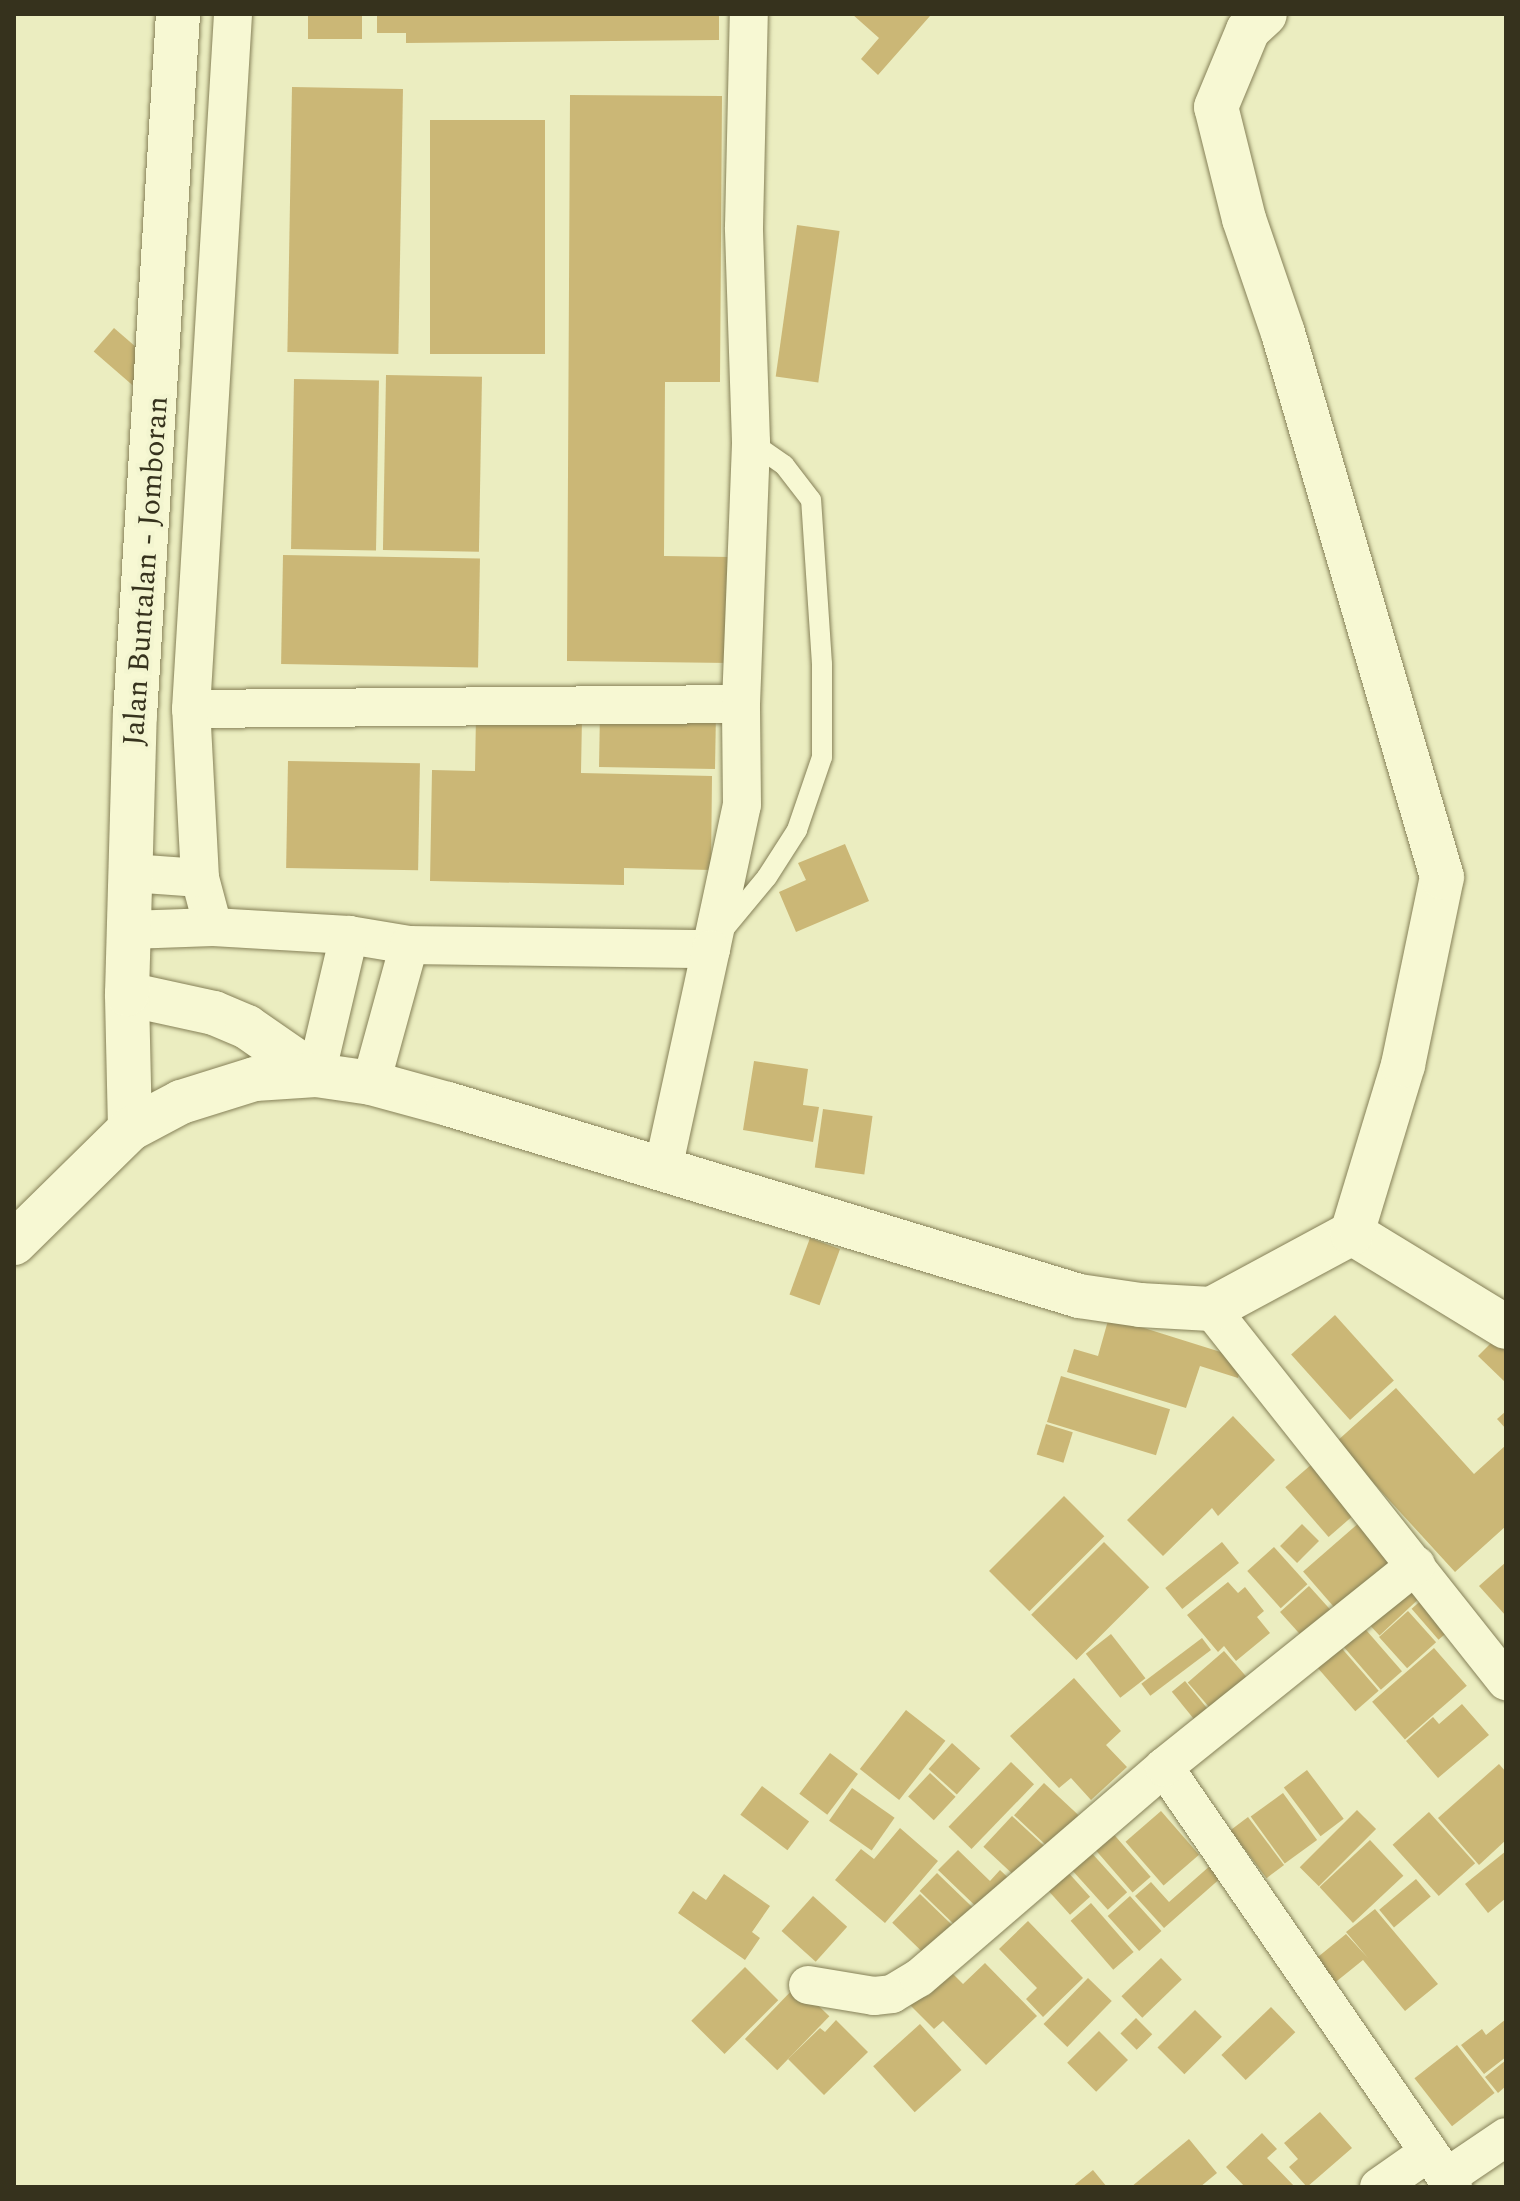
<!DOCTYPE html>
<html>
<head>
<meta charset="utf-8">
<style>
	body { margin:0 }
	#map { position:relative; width:1520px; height:2201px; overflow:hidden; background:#ebedc0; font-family:Spectral,serif }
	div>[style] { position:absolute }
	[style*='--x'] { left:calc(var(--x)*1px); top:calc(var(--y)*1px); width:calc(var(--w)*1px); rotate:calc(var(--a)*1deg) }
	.building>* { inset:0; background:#cbb776; transform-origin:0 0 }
	.roads { filter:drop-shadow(0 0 2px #868158) drop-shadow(0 0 2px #868158) }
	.lane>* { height:20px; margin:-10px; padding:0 10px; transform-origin:10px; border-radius:10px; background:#f7f8d3 }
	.street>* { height:38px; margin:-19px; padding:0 19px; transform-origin:19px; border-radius:19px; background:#f7f8d3 }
	.secondary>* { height:44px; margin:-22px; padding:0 22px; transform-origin:22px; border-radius:22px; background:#f7f8d3 }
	span { translate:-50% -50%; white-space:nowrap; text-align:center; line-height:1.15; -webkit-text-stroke:8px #f3f5d0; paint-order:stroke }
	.street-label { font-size:30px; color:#36321d }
	.frame { position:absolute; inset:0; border:16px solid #36321d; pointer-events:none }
</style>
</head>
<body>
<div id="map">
	<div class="building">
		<i style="left:308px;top:14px;width:54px;height:25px"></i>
		<i style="clip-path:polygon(377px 14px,719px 14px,719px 40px,406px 43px,406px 33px,377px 33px)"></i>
		<i style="clip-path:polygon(852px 14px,927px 14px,930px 16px,878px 75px,861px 59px,879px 38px)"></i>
		<i style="left:292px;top:87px;width:111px;height:265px;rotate:1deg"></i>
		<i style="clip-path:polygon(570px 95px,722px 96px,720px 382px,665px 382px,664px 556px,730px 557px,730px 663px,567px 661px)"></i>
		<i style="left:430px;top:120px;width:115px;height:234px"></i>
		<i style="left:797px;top:225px;width:43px;height:153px;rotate:8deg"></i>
		<i style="left:114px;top:328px;width:60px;height:31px;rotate:41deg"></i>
		<i style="left:386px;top:375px;width:96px;height:175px;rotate:1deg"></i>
		<i style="left:294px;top:379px;width:85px;height:170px;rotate:1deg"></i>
		<i style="left:283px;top:555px;width:197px;height:109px;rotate:1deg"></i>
		<i style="left:600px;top:711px;width:116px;height:56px;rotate:1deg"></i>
		<i style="clip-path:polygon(476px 715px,582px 717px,581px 773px,712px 776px,711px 870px,624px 868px,624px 885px,430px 881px,432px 770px,475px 771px)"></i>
		<i style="left:288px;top:761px;width:132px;height:107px;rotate:1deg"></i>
		<i style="clip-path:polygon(845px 844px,869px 901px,796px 932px,779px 892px,806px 880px,798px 863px)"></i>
		<i style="clip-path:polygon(754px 1061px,808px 1069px,803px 1105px,819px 1107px,813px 1142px,743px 1130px)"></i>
		<i style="left:823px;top:1109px;width:50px;height:59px;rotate:8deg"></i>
		<i style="left:810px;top:1238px;width:32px;height:60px;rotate:20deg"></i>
		<i style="left:1335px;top:1315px;width:88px;height:59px;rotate:48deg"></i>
		<i style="clip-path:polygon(1109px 1317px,1243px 1359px,1238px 1378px,1200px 1366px,1186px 1408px,1067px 1372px,1074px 1349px,1098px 1356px)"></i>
		<i style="clip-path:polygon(1502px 1332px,1506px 1336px,1506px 1383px,1478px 1356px)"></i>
		<i style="left:1061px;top:1376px;width:114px;height:48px;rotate:17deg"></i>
		<i style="clip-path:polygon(1396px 1388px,1474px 1474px,1506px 1445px,1506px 1526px,1455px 1572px,1336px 1442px)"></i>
		<i style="clip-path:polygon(1506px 1411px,1506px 1429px,1497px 1419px)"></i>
		<i style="clip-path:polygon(1233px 1416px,1275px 1460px,1218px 1516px,1212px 1508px,1163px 1556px,1127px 1520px)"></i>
		<i style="left:1046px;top:1424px;width:28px;height:32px;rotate:17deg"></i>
		<i style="left:1320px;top:1457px;width:66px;height:46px;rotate:49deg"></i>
		<i style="left:1064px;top:1496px;width:57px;height:106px;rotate:45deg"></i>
		<i style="left:1368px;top:1515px;width:57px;height:86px;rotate:49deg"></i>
		<i style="left:1302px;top:1524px;width:24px;height:31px;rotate:45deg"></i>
		<i style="left:1104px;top:1542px;width:64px;height:103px;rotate:45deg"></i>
		<i style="left:1222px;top:1542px;width:27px;height:73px;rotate:51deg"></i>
		<i style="left:1274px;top:1547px;width:50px;height:36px;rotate:48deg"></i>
		<i style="clip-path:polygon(1506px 1562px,1506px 1616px,1479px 1586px)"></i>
		<i style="clip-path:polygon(1228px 1582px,1238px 1593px,1245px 1587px,1264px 1611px,1257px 1617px,1270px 1633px,1236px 1661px,1224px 1646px,1218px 1652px,1187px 1615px)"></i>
		<i style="left:1404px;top:1584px;width:21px;height:53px;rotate:47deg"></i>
		<i style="left:1309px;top:1586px;width:38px;height:39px;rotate:48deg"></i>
		<i style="left:1432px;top:1591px;width:41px;height:27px;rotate:49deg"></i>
		<i style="left:1408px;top:1611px;width:42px;height:39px;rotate:48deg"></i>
		<i style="left:1360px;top:1623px;width:64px;height:28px;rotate:49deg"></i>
		<i style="left:1111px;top:1634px;width:56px;height:32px;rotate:52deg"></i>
		<i style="left:1202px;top:1638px;width:15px;height:76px;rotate:53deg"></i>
		<i style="left:1338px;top:1644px;width:62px;height:31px;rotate:49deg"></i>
		<i style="left:1434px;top:1648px;width:50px;height:82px;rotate:49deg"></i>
		<i style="left:1224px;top:1651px;width:48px;height:48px;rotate:49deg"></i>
		<i style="clip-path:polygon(1074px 1678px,1121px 1731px,1106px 1745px,1127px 1767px,1091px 1800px,1071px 1778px,1059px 1788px,1010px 1736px)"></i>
		<i style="left:1185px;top:1681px;width:48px;height:17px;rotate:51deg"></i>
		<i style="clip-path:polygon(1462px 1704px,1489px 1735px,1438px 1778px,1406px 1741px,1433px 1717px,1439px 1724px)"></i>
		<i style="left:906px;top:1710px;width:50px;height:75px;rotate:38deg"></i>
		<i style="left:952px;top:1743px;width:38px;height:35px;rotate:42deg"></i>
		<i style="left:830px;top:1753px;width:35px;height:51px;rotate:37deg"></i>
		<i style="left:1011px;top:1762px;width:32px;height:90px;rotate:44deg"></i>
		<i style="clip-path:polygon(1499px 1764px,1506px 1772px,1506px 1840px,1479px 1865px,1438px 1818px)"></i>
		<i style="left:1307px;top:1770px;width:61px;height:29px;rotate:53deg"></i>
		<i style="left:930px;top:1773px;width:35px;height:32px;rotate:43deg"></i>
		<i style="left:1044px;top:1783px;width:51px;height:44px;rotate:43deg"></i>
		<i style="left:762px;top:1786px;width:59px;height:36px;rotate:37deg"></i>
		<i style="left:852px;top:1788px;width:52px;height:40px;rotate:35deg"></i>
		<i style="left:1283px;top:1793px;width:58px;height:40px;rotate:54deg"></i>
		<i style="left:1357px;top:1810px;width:27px;height:81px;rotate:45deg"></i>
		<i style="left:1161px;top:1811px;width:58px;height:47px;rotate:49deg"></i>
		<i style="left:1429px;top:1812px;width:69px;height:49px;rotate:48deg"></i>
		<i style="left:1012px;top:1816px;width:50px;height:42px;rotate:43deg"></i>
		<i style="left:1248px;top:1817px;width:60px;height:22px;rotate:53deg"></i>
		<i style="clip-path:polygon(900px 1828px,938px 1861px,885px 1923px,835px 1880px,861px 1849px,874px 1859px)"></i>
		<i style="left:1110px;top:1830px;width:62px;height:24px;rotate:49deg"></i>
		<i style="left:1370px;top:1840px;width:49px;height:69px;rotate:47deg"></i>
		<i style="clip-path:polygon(958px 1850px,990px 1881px,1000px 1870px,1017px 1886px,987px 1917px,938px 1870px)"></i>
		<i style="left:1089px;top:1850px;width:57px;height:26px;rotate:48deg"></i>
		<i style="clip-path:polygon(1506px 1851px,1506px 1898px,1488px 1913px,1465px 1884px)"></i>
		<i style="clip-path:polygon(1220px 1857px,1231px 1869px,1164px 1928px,1135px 1896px,1151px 1882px,1169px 1902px)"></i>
		<i style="left:1066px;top:1870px;width:36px;height:27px;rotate:48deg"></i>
		<i style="left:937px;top:1873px;width:64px;height:25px;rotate:44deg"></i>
		<i style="clip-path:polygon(724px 1874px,770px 1906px,752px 1932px,760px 1938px,745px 1960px,678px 1913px,693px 1891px,706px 1900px)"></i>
		<i style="left:1416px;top:1879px;width:23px;height:48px;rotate:50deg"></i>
		<i style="left:920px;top:1894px;width:59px;height:40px;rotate:44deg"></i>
		<i style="left:813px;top:1896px;width:46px;height:47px;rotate:42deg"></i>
		<i style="left:1130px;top:1896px;width:47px;height:30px;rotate:48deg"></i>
		<i style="left:1091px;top:1903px;width:65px;height:27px;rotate:49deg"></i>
		<i style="clip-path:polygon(1375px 1909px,1438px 1984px,1405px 2011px,1363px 1960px,1332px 1985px,1313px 1961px,1346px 1934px,1368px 1958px,1346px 1932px)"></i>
		<i style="clip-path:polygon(1028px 1921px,1083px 1978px,1043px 2017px,1026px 1999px,1037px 1988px,999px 1949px)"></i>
		<i style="left:1161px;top:1958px;width:30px;height:55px;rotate:46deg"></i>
		<i style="clip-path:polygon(985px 1963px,1037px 2016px,986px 2065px,943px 2021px,934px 2029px,909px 2004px,947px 1968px,963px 1984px)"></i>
		<i style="left:745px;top:1967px;width:47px;height:76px;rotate:45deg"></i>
		<i style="left:1088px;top:1978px;width:33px;height:64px;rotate:44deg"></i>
		<i style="left:797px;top:1985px;width:45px;height:75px;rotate:44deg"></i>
		<i style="left:1271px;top:2007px;width:35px;height:69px;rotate:46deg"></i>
		<i style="left:1195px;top:2010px;width:38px;height:53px;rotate:45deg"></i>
		<i style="left:1136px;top:2018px;width:23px;height:22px;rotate:45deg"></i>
		<i style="clip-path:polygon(1506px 2019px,1506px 2057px,1484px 2074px,1461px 2045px,1482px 2029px,1486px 2035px)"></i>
		<i style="clip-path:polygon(836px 2020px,868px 2052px,824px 2095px,788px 2059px,820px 2028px,825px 2032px)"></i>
		<i style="left:920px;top:2024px;width:62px;height:63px;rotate:48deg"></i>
		<i style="left:1099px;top:2031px;width:41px;height:45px;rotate:45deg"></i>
		<i style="left:1457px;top:2045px;width:61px;height:54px;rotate:52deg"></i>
		<i style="clip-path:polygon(1506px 2060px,1506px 2086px,1498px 2093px,1485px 2077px)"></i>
		<i style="clip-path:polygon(1320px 2112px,1352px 2148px,1307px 2187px,1289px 2167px,1298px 2159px,1284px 2143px)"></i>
		<i style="clip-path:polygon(1262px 2133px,1277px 2149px,1267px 2158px,1295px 2187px,1245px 2187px,1226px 2167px)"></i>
		<i style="clip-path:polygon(1189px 2139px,1217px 2173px,1200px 2187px,1131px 2187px)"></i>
		<i style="clip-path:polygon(1093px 2170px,1107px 2187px,1072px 2187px)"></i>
	</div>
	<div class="roads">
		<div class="lane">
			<i style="--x:724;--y:929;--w:67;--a:-50.4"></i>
			<i style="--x:767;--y:877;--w:56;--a:-57.4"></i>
			<i style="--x:797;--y:830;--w:77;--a:-71.1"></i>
			<i style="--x:822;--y:757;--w:93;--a:-90"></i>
			<i style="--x:822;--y:664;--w:164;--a:-93.8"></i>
			<i style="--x:811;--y:500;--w:44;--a:-127.6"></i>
			<i style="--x:784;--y:465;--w:40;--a:-145.1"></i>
		</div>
		<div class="street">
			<i style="--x:191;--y:709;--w:550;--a:-0.52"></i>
			<i style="--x:131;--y:873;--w:69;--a:4.1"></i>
			<i style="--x:213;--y:927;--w:51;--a:-104.9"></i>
			<i style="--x:200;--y:878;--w:169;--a:-93"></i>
			<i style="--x:191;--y:709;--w:696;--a:-86.54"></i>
			<i style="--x:129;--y:930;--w:84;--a:-2"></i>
			<i style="--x:213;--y:927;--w:136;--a:3.4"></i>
			<i style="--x:349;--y:935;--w:61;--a:9.5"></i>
			<i style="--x:409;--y:945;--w:302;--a:0.8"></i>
			<i style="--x:711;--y:949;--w:147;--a:-77.9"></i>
			<i style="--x:742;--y:805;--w:101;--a:-90.6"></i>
			<i style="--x:741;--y:704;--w:262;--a:-87.8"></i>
			<i style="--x:751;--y:442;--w:215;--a:-91.9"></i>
			<i style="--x:744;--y:227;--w:213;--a:-88.7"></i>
			<i style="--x:316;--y:1075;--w:144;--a:-76.7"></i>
			<i style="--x:371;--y:1083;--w:143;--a:-74.6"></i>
			<i style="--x:663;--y:1169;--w:225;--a:-77.7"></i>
			<i style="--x:1211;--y:1309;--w:475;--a:51.6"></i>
			<i style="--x:1164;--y:1767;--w:510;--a:55.47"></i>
			<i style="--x:808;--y:1985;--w:67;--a:9.5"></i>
			<i style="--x:874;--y:1996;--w:18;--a:-6"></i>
			<i style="--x:892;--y:1994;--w:31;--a:-31"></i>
			<i style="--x:919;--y:1978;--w:323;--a:-40.7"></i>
			<i style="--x:1164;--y:1767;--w:323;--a:-38.7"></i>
			<i style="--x:1447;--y:2177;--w:71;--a:-34.1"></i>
			<i style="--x:1379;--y:2187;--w:61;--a:-35"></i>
		</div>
		<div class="secondary">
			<i style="--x:127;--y:994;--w:89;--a:12.3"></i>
			<i style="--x:214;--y:1013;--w:36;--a:23"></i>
			<i style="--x:247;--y:1027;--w:84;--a:34.8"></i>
			<i style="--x:130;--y:1129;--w:135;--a:-91.3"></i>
			<i style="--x:127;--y:994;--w:279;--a:-88.4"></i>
			<i style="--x:135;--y:715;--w:702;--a:-86.49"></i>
			<i style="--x:1352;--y:1233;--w:180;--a:31.4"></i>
			<i style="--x:14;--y:1243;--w:163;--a:-44.5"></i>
			<i style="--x:130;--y:1129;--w:58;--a:-27.9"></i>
			<i style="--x:181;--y:1102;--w:77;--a:-17.3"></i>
			<i style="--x:255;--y:1079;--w:61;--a:-3.8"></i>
			<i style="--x:316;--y:1075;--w:56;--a:8.3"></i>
			<i style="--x:371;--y:1083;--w:80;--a:15.3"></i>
			<i style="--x:448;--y:1104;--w:660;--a:16.92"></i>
			<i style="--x:1079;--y:1296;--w:62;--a:8.4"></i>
			<i style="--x:1140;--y:1305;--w:71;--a:3.2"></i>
			<i style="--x:1211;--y:1309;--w:160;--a:-28.3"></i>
			<i style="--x:1352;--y:1233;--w:176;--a:-73.1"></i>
			<i style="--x:1403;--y:1065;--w:192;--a:-78.3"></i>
			<i style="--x:1442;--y:877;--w:567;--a:-106.29"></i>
			<i style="--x:1283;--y:333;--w:120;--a:-108.9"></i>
			<i style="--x:1244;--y:219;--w:115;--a:-104"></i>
			<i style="--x:1216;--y:107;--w:83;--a:-67.4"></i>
			<i style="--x:1248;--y:30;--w:23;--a:-43"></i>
		</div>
	</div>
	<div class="street-label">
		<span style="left:146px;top:571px;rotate:-86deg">Jalan Buntalan - Jomboran</span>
	</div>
	<div class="frame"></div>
</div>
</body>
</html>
